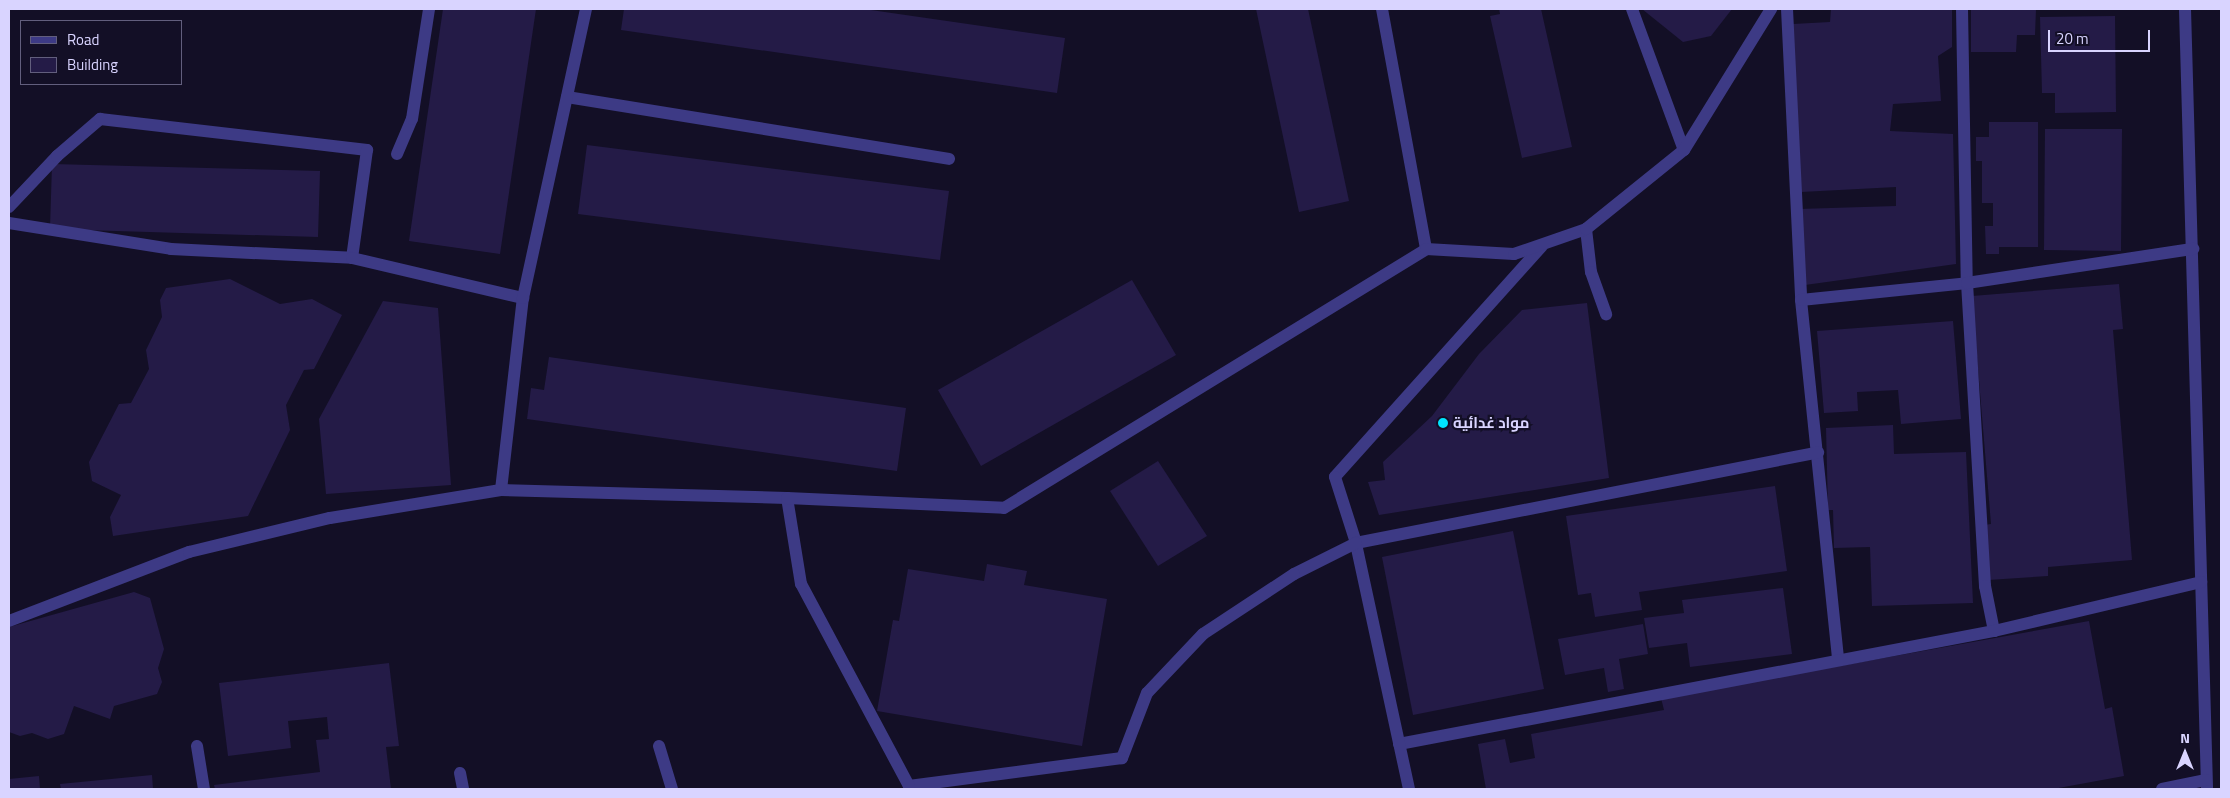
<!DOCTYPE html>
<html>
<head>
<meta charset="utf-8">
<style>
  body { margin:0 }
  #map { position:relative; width:2230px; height:798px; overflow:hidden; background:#130f26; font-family:"Titillium Web",Cairo,sans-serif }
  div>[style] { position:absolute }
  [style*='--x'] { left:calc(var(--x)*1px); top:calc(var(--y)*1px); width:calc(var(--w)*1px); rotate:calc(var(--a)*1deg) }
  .building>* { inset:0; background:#241b47 }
  .minor>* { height:12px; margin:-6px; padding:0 6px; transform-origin:6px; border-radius:6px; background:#3d3a85 }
  .dots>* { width:14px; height:14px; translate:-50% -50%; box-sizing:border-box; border:2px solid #130f26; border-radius:50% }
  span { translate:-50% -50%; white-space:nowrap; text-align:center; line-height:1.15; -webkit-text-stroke:4.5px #130f26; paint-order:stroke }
  .poi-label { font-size:15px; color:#d9d4ff; font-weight:700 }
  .left { translate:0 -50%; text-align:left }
  .frame { position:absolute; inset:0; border:10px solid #d9d4ff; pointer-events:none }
  .legend { position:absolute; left:20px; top:20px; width:162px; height:65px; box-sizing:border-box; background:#130f26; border:1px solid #625e7d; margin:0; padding:6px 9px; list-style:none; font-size:15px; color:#d9d4ff }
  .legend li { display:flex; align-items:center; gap:10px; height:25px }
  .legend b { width:25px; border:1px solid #625e7d }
  .north { position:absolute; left:2160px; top:728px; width:50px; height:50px; -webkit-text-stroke:4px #130f26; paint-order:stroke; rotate:0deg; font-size:14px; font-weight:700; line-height:20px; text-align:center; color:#d9d4ff }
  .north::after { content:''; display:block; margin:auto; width:18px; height:22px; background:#d9d4ff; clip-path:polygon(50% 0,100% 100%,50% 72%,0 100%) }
  .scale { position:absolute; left:2048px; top:30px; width:102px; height:22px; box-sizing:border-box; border:2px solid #d9d4ff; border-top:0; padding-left:6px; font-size:15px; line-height:18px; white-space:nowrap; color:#d9d4ff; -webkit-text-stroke:4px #130f26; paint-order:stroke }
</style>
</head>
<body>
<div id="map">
  <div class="building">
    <i style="clip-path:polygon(443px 9px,536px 9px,500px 254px,409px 241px)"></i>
    <i style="clip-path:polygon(624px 9px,864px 9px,1065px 38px,1057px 93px,621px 30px)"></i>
    <i style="clip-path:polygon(1256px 9px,1308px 9px,1349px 201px,1299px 212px)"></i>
    <i style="clip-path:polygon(1499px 9px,1541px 9px,1572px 147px,1522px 158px,1490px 16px,1500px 14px)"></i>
    <i style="clip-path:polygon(1642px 9px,1732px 9px,1711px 36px,1683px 42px)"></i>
    <i style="clip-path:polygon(1831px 9px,1952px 9px,1952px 47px,1938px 56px,1941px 101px,1893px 104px,1890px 131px,1953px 134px,1956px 264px,1805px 285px,1799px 209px,1896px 206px,1896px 187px,1801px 192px,1793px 24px,1830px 22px)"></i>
    <i style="clip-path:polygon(1971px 9px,2036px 9px,2035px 35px,2017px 35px,2016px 52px,1971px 52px)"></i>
    <i style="clip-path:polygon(2115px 16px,2116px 112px,2055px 113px,2055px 93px,2042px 93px,2040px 17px)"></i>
    <i style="clip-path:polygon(1989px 122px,2038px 122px,2038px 247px,1999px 247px,1999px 254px,1986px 254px,1985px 226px,1993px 226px,1993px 203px,1982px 203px,1982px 161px,1976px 161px,1976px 137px,1989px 137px)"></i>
    <i style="clip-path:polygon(2045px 129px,2122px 129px,2121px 251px,2044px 250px)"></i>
    <i style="clip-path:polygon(587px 145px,949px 191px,940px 260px,578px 214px)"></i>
    <i style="clip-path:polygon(52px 164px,320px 171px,318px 237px,50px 229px)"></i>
    <i style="clip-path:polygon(230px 279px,280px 304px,312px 299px,342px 315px,314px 369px,304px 370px,286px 405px,290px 430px,248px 516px,113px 536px,110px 517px,121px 495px,92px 481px,89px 462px,119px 404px,131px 403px,149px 369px,146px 350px,162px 317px,160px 300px,166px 288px)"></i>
    <i style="clip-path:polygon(1132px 280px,1176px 355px,981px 466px,938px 390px)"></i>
    <i style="clip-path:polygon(2119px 284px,2123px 329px,2113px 330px,2132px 560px,2048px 567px,2048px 576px,1988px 580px,1984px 525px,1991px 524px,1972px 296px)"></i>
    <i style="clip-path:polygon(383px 301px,438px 308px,451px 485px,326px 494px,319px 419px)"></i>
    <i style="clip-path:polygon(1587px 303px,1609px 478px,1379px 515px,1368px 482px,1385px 480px,1383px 462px,1432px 416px,1479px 354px,1522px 310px)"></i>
    <i style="clip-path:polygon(1953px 321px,1961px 419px,1901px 424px,1898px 390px,1857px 392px,1858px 411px,1824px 413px,1817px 331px)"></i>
    <i style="clip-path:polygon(549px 357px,906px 408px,897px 471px,527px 419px,531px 388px,544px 390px)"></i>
    <i style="clip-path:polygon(1893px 425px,1894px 454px,1966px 452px,1973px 603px,1872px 606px,1870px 547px,1834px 548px,1833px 510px,1828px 510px,1826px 428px)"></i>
    <i style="clip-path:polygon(1158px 461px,1207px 536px,1158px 566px,1110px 491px)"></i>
    <i style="clip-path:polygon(1775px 486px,1787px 571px,1639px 592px,1642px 610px,1595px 617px,1591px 593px,1578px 595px,1566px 516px)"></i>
    <i style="clip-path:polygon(1513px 531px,1544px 689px,1413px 715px,1382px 557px)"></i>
    <i style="clip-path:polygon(987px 564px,1027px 571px,1024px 585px,1107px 599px,1082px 746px,877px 711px,893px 620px,899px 621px,908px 569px,984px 581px)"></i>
    <i style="clip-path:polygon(1783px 588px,1792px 654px,1690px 667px,1687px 643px,1649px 648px,1644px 618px,1684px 613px,1682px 600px)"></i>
    <i style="clip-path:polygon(134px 592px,150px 598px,164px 649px,158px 668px,162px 682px,157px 694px,114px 706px,110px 719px,74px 706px,64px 734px,48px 739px,32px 733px,20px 736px,9px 732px,9px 627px)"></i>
    <i style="clip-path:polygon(2089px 621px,2105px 709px,2112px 707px,2124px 776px,2053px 789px,1486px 789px,1478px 744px,1505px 739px,1510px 763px,1535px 758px,1531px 734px,1664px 710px,1661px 698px)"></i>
    <i style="clip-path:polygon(1643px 624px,1648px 654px,1619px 659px,1624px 689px,1608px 692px,1604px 668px,1565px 675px,1558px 639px)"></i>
    <i style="clip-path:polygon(389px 663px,399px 746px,386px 747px,391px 789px,215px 789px,214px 785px,320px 772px,316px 740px,329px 739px,327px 717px,288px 721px,291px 748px,228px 756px,219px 683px)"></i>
    <i style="clip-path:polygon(152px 775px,153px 789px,61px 789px,60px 784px)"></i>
    <i style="clip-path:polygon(39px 776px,40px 789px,9px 789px,9px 779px)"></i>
  </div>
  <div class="minor">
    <i style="--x:1382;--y:9;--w:244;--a:79.6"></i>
    <i style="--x:1632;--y:9;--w:150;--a:69.8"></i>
    <i style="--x:1787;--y:9;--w:291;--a:87.2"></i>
    <i style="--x:1801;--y:300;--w:361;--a:84.1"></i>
    <i style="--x:1962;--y:9;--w:274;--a:89"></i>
    <i style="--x:1967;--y:283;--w:304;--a:86.6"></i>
    <i style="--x:1985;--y:586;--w:46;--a:78.7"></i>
    <i style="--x:2185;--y:9;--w:780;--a:88.38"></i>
    <i style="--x:567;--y:97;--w:387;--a:9.2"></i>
    <i style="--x:397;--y:154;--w:38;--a:-67"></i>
    <i style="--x:412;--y:119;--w:111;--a:-81.2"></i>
    <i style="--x:9;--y:207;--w:70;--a:-46.7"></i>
    <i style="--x:57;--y:156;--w:57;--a:-40.7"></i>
    <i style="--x:100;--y:119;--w:269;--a:6.6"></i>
    <i style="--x:367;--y:150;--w:109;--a:97.9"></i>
    <i style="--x:9;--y:223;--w:164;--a:9.1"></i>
    <i style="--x:171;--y:249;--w:181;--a:2.8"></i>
    <i style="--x:352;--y:258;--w:176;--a:13.2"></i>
    <i style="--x:1586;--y:229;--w:43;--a:83.4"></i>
    <i style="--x:1591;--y:272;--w:45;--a:70.3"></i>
    <i style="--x:1542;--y:246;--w:310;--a:131.9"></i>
    <i style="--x:1335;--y:477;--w:69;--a:72.3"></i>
    <i style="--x:1356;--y:543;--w:471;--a:-11.1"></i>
    <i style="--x:1801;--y:300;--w:167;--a:-5.8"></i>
    <i style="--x:1967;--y:283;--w:229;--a:-8.6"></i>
    <i style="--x:501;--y:490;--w:286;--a:1.6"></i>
    <i style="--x:9;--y:621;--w:193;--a:-21"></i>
    <i style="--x:189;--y:552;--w:145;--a:-13.6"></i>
    <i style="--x:330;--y:518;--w:173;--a:-9.3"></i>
    <i style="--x:501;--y:490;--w:193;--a:-83.5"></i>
    <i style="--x:523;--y:298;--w:296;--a:-77.7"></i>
    <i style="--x:1399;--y:744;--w:606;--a:-10.75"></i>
    <i style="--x:1994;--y:631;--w:213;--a:-13.3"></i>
    <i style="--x:197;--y:746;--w:44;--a:80.8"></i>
    <i style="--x:659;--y:746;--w:45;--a:73.2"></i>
    <i style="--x:460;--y:773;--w:16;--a:79"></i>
    <i style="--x:1409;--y:789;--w:252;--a:-102.2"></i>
    <i style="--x:1356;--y:543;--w:69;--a:153.4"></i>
    <i style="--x:1294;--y:574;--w:109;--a:146.6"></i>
    <i style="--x:1203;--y:634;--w:81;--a:133.5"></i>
    <i style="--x:1147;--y:693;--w:70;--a:111"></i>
    <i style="--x:1122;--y:758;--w:215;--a:172.5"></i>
    <i style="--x:909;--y:786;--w:229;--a:-118.1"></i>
    <i style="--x:801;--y:584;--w:87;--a:-99.2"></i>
    <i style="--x:787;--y:498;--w:217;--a:2.6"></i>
    <i style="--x:1004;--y:508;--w:495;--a:-31.5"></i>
    <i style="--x:1426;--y:249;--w:88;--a:3.3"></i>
    <i style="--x:1514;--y:254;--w:76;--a:-19.1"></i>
    <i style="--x:1586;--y:229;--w:126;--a:-38.9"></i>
    <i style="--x:1684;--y:150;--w:166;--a:-58.3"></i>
    <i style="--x:2162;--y:789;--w:45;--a:-11.6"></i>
  </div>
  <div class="dots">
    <i style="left:1443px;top:423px;background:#00e5ff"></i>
  </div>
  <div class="poi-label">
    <span class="left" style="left:1453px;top:423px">مواد غدائية</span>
  </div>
  <div class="frame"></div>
  <ul class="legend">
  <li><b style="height:6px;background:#3d3a85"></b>Road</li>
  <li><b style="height:14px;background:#241b47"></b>Building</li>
  </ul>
  <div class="north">N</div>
  <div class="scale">20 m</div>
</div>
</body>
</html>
